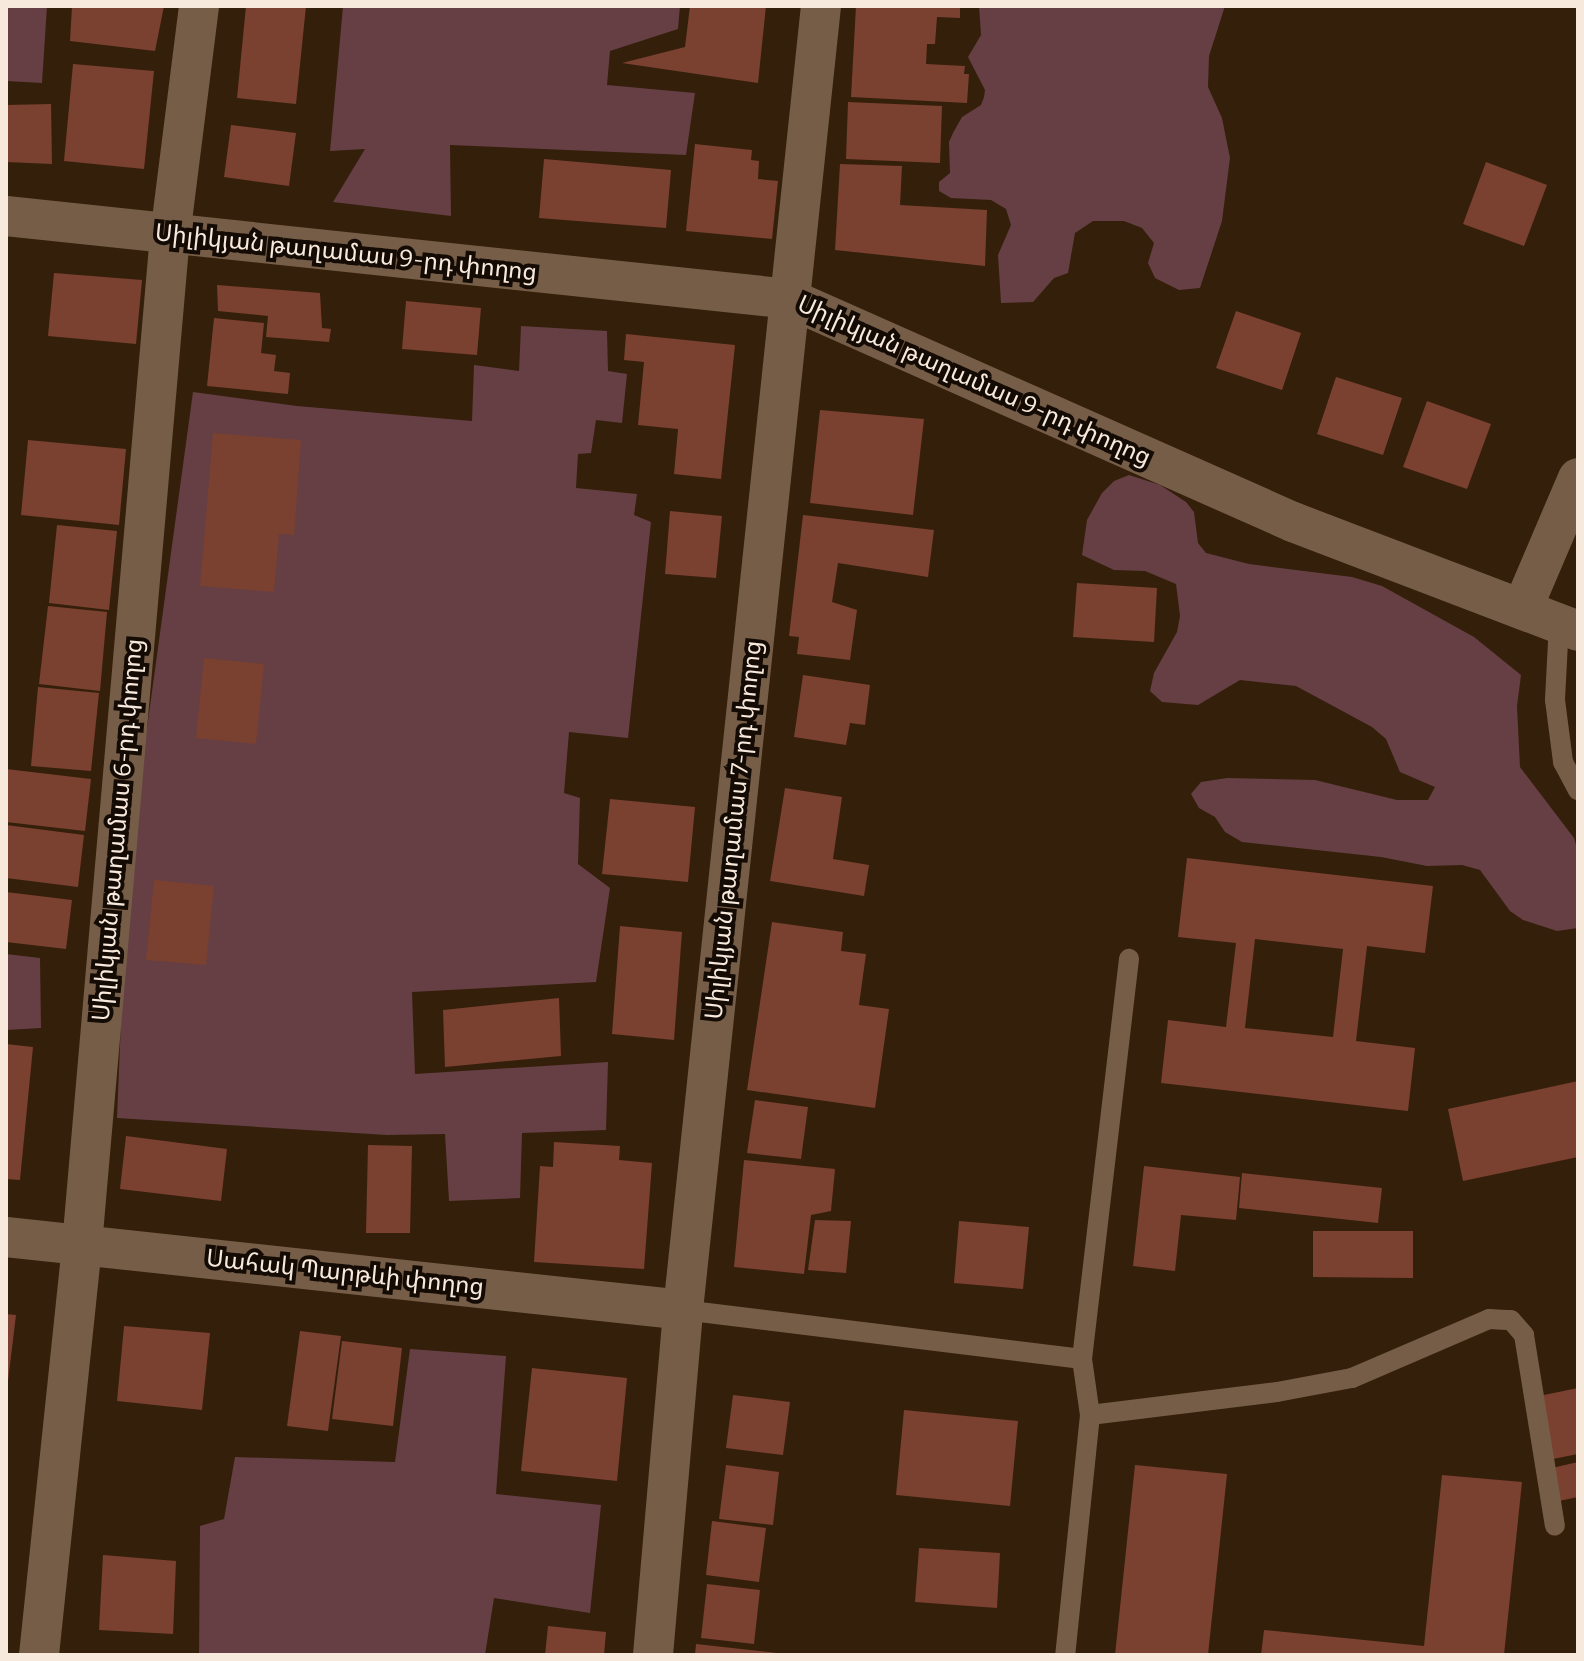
<!DOCTYPE html>
<html>
<head>
<meta charset="utf-8">
<style>
  body { margin:0 }
  #map { position:relative; width:1584px; height:1661px; overflow:hidden; background:#341f0a; font-family:Bitter,"Noto Sans Armenian",serif }
  div>[style] { position:absolute }
  [style*='--x'] { left:calc(var(--x)*1px); top:calc(var(--y)*1px); width:calc(var(--w)*1px); rotate:calc(var(--a)*1deg) }
  .green>* { inset:0; background:#653f44 }
  .building>* { inset:0; background:#7a4030 }
  .lane>* { height:20px; margin:-10px; padding:0 10px; transform-origin:10px; border-radius:10px; background:#765d48 }
  .street>* { height:40px; margin:-20px; padding:0 20px; transform-origin:20px; border-radius:20px; background:#765d48 }
  span { translate:-50% -50%; white-space:nowrap; text-align:center; line-height:1.15; -webkit-text-stroke:8px #140b04; paint-order:stroke }
  .street-label { font-size:24px; color:#f8e9dd }
  .frame { position:absolute; inset:0; border:8px solid #f8e9dd; pointer-events:none }
</style>
</head>
<body>
<div id="map">
  <div class="green">
    <i style="clip-path:polygon(6px 6px,47px 6px,42px 83px,6px 81px)"></i>
    <i style="clip-path:polygon(343px 6px,680px 6px,678px 29px,610px 51px,607px 85px,695px 93px,686px 155px,450px 145px,451px 216px,333px 202px,365px 149px,330px 151px)"></i>
    <i style="clip-path:polygon(979px 6px,1225px 6px,1209px 56px,1208px 87px,1222px 118px,1230px 158px,1222px 221px,1200px 288px,1179px 290px,1155px 278px,1148px 263px,1154px 243px,1142px 228px,1124px 221px,1093px 221px,1075px 233px,1068px 273px,1054px 278px,1033px 302px,1001px 303px,998px 255px,1011px 225px,1006px 209px,991px 200px,951px 198px,939px 191px,939px 182px,950px 173px,949px 142px,953px 133px,962px 117px,981px 105px,984px 97px,985px 90px,968px 57px,981px 35px)"></i>
    <i style="clip-path:polygon(521px 326px,607px 331px,608px 371px,627px 374px,622px 423px,596px 420px,591px 453px,578px 454px,576px 488px,637px 494px,634px 515px,651px 522px,628px 738px,569px 732px,564px 793px,580px 798px,578px 864px,610px 888px,596px 982px,412px 992px,415px 1074px,608px 1062px,606px 1130px,522px 1133px,520px 1198px,449px 1201px,445px 1134px,387px 1135px,117px 1118px,124px 949px,141px 772px,193px 392px,297px 406px,472px 421px,474px 365px,519px 371px)"></i>
    <i style="clip-path:polygon(1129px 475px,1160px 485px,1186px 502px,1194px 512px,1198px 543px,1206px 553px,1249px 564px,1352px 577px,1382px 586px,1474px 637px,1521px 675px,1517px 706px,1520px 767px,1574px 838px,1578px 852px,1578px 928px,1557px 931px,1523px 920px,1510px 911px,1480px 870px,1462px 865px,1427px 866px,1381px 857px,1242px 842px,1225px 832px,1215px 817px,1199px 808px,1191px 794px,1201px 782px,1227px 778px,1315px 780px,1397px 800px,1428px 800px,1435px 787px,1400px 772px,1386px 739px,1372px 727px,1296px 686px,1240px 680px,1198px 705px,1162px 702px,1150px 691px,1154px 673px,1177px 632px,1180px 616px,1176px 584px,1145px 571px,1114px 570px,1082px 555px,1087px 520px,1102px 493px,1114px 481px)"></i>
    <i style="clip-path:polygon(6px 954px,40px 958px,41px 1028px,6px 1030px)"></i>
    <i style="clip-path:polygon(410px 1349px,506px 1356px,496px 1494px,601px 1505px,590px 1613px,494px 1598px,485px 1655px,199px 1655px,200px 1526px,224px 1519px,235px 1457px,395px 1462px)"></i>
  </div>
  <div class="building">
    <i style="clip-path:polygon(72px 6px,164px 6px,155px 51px,70px 41px)"></i>
    <i style="clip-path:polygon(246px 6px,306px 6px,296px 104px,237px 98px)"></i>
    <i style="clip-path:polygon(690px 6px,766px 6px,758px 83px,622px 63px,685px 47px)"></i>
    <i style="clip-path:polygon(856px 6px,960px 6px,960px 18px,937px 17px,935px 44px,927px 44px,926px 64px,965px 66px,964px 74px,969px 74px,967px 103px,851px 97px)"></i>
    <i style="clip-path:polygon(73px 64px,154px 71px,144px 169px,64px 161px)"></i>
    <i style="clip-path:polygon(848px 102px,942px 106px,940px 163px,846px 159px)"></i>
    <i style="clip-path:polygon(51px 104px,52px 164px,6px 162px,6px 105px)"></i>
    <i style="clip-path:polygon(231px 125px,296px 133px,289px 186px,224px 177px)"></i>
    <i style="clip-path:polygon(695px 144px,752px 150px,751px 160px,759px 161px,758px 179px,778px 181px,772px 239px,686px 231px)"></i>
    <i style="clip-path:polygon(544px 159px,671px 170px,666px 228px,539px 218px)"></i>
    <i style="clip-path:polygon(1486px 162px,1547px 185px,1524px 246px,1463px 224px)"></i>
    <i style="clip-path:polygon(840px 164px,902px 166px,900px 205px,987px 210px,985px 266px,835px 250px)"></i>
    <i style="clip-path:polygon(54px 273px,142px 280px,136px 344px,48px 336px)"></i>
    <i style="clip-path:polygon(217px 285px,320px 293px,322px 328px,331px 329px,329px 342px,266px 337px,268px 316px,218px 311px)"></i>
    <i style="clip-path:polygon(406px 301px,481px 308px,477px 355px,402px 349px)"></i>
    <i style="clip-path:polygon(1236px 311px,1301px 333px,1282px 390px,1216px 368px)"></i>
    <i style="clip-path:polygon(214px 318px,264px 323px,261px 353px,276px 355px,274px 371px,290px 373px,288px 394px,207px 386px)"></i>
    <i style="clip-path:polygon(626px 334px,735px 345px,721px 479px,674px 474px,678px 429px,638px 425px,644px 362px,624px 360px)"></i>
    <i style="clip-path:polygon(1336px 377px,1402px 398px,1383px 455px,1317px 434px)"></i>
    <i style="clip-path:polygon(1427px 401px,1491px 424px,1467px 489px,1403px 467px)"></i>
    <i style="clip-path:polygon(820px 410px,924px 419px,913px 515px,810px 503px)"></i>
    <i style="clip-path:polygon(213px 433px,301px 440px,294px 535px,279px 534px,274px 592px,200px 586px)"></i>
    <i style="clip-path:polygon(28px 440px,126px 449px,119px 525px,21px 515px)"></i>
    <i style="clip-path:polygon(670px 511px,722px 516px,716px 578px,665px 574px)"></i>
    <i style="clip-path:polygon(803px 515px,934px 530px,928px 577px,838px 563px,832px 602px,857px 610px,850px 660px,797px 654px,799px 637px,789px 636px)"></i>
    <i style="clip-path:polygon(57px 525px,117px 531px,109px 610px,49px 603px)"></i>
    <i style="clip-path:polygon(1077px 583px,1157px 588px,1154px 642px,1073px 637px)"></i>
    <i style="clip-path:polygon(48px 606px,107px 612px,100px 691px,39px 684px)"></i>
    <i style="clip-path:polygon(204px 658px,264px 664px,256px 744px,196px 738px)"></i>
    <i style="clip-path:polygon(803px 675px,870px 685px,865px 725px,850px 723px,846px 745px,794px 737px)"></i>
    <i style="clip-path:polygon(38px 687px,99px 693px,91px 771px,31px 766px)"></i>
    <i style="clip-path:polygon(6px 769px,91px 779px,85px 831px,6px 822px)"></i>
    <i style="clip-path:polygon(785px 788px,842px 797px,833px 859px,869px 865px,864px 896px,770px 881px)"></i>
    <i style="clip-path:polygon(610px 799px,695px 807px,688px 882px,602px 874px)"></i>
    <i style="clip-path:polygon(6px 825px,84px 835px,78px 887px,6px 878px)"></i>
    <i style="clip-path:polygon(evenodd,1187px 858px,1433px 886px,1425px 953px,1367px 946px,1356px 1041px,1415px 1048px,1408px 1111px,1161px 1083px,1168px 1020px,1226px 1027px,1236px 943px,1178px 937px,1187px 858px,1255px 939px,1343px 949px,1333px 1037px,1245px 1028px,1255px 939px)"></i>
    <i style="clip-path:polygon(154px 880px,214px 886px,206px 965px,146px 960px)"></i>
    <i style="clip-path:polygon(6px 892px,72px 900px,66px 949px,6px 942px)"></i>
    <i style="clip-path:polygon(772px 922px,843px 932px,841px 951px,866px 954px,859px 1005px,889px 1009px,875px 1108px,747px 1090px)"></i>
    <i style="clip-path:polygon(620px 926px,682px 932px,674px 1040px,612px 1034px)"></i>
    <i style="clip-path:polygon(559px 998px,561px 1056px,445px 1067px,443px 1010px)"></i>
    <i style="clip-path:polygon(6px 1044px,33px 1047px,20px 1180px,6px 1179px)"></i>
    <i style="clip-path:polygon(1578px 1081px,1578px 1157px,1463px 1181px,1448px 1109px)"></i>
    <i style="clip-path:polygon(755px 1100px,808px 1107px,801px 1159px,747px 1153px)"></i>
    <i style="clip-path:polygon(126px 1136px,227px 1149px,221px 1201px,120px 1189px)"></i>
    <i style="clip-path:polygon(554px 1142px,620px 1146px,619px 1160px,652px 1163px,644px 1269px,534px 1262px,540px 1166px,553px 1167px)"></i>
    <i style="clip-path:polygon(368px 1145px,412px 1146px,410px 1233px,366px 1233px)"></i>
    <i style="clip-path:polygon(744px 1160px,835px 1169px,831px 1211px,811px 1215px,804px 1274px,734px 1267px)"></i>
    <i style="clip-path:polygon(1144px 1166px,1240px 1177px,1236px 1220px,1181px 1215px,1175px 1271px,1133px 1266px)"></i>
    <i style="clip-path:polygon(1242px 1173px,1382px 1188px,1378px 1223px,1239px 1208px)"></i>
    <i style="clip-path:polygon(815px 1220px,851px 1221px,846px 1273px,808px 1270px)"></i>
    <i style="clip-path:polygon(959px 1221px,1029px 1227px,1023px 1289px,954px 1283px)"></i>
    <i style="clip-path:polygon(1313px 1231px,1413px 1231px,1413px 1278px,1313px 1277px)"></i>
    <i style="clip-path:polygon(6px 1314px,16px 1315px,8px 1381px,6px 1381px)"></i>
    <i style="clip-path:polygon(124px 1326px,210px 1333px,202px 1410px,117px 1401px)"></i>
    <i style="clip-path:polygon(300px 1331px,341px 1336px,328px 1431px,287px 1426px)"></i>
    <i style="clip-path:polygon(342px 1341px,402px 1348px,393px 1426px,332px 1419px)"></i>
    <i style="clip-path:polygon(532px 1368px,627px 1378px,617px 1481px,521px 1471px)"></i>
    <i style="clip-path:polygon(1578px 1388px,1578px 1454px,1553px 1459px,1539px 1396px)"></i>
    <i style="clip-path:polygon(733px 1395px,790px 1402px,783px 1455px,726px 1448px)"></i>
    <i style="clip-path:polygon(904px 1410px,1018px 1421px,1010px 1506px,896px 1495px)"></i>
    <i style="clip-path:polygon(1578px 1462px,1578px 1497px,1559px 1501px,1552px 1468px)"></i>
    <i style="clip-path:polygon(726px 1465px,779px 1472px,773px 1525px,719px 1519px)"></i>
    <i style="clip-path:polygon(1135px 1465px,1227px 1474px,1208px 1655px,1115px 1655px)"></i>
    <i style="clip-path:polygon(1442px 1475px,1522px 1482px,1504px 1655px,1261px 1655px,1264px 1630px,1424px 1646px)"></i>
    <i style="clip-path:polygon(712px 1521px,766px 1528px,759px 1582px,706px 1575px)"></i>
    <i style="clip-path:polygon(919px 1548px,1000px 1553px,997px 1608px,915px 1602px)"></i>
    <i style="clip-path:polygon(103px 1555px,176px 1561px,173px 1634px,99px 1630px)"></i>
    <i style="clip-path:polygon(707px 1584px,760px 1590px,754px 1644px,701px 1638px)"></i>
    <i style="clip-path:polygon(548px 1626px,606px 1632px,604px 1655px,545px 1655px)"></i>
    <i style="clip-path:polygon(696px 1644px,777px 1653px,776px 1655px,695px 1655px)"></i>
  </div>
  <div class="lane">
    <i style="--x:1559;--y:623;--w:77;--a:93"></i>
    <i style="--x:1555;--y:700;--w:63;--a:82.6"></i>
    <i style="--x:1563;--y:762;--w:32;--a:62"></i>
    <i style="--x:683;--y:1310;--w:402;--a:7"></i>
    <i style="--x:1082;--y:1359;--w:57;--a:81.9"></i>
    <i style="--x:1090;--y:1415;--w:241;--a:95.9"></i>
    <i style="--x:1082;--y:1359;--w:403;--a:-83.3"></i>
    <i style="--x:1090;--y:1415;--w:188;--a:-7"></i>
    <i style="--x:1277;--y:1392;--w:76;--a:-10.6"></i>
    <i style="--x:1352;--y:1378;--w:149;--a:-23.3"></i>
    <i style="--x:1489;--y:1319;--w:22;--a:3"></i>
    <i style="--x:1511;--y:1320;--w:20;--a:49"></i>
    <i style="--x:1524;--y:1335;--w:193;--a:80.8"></i>
  </div>
  <div class="street">
    <i style="--x:6;--y:216;--w:788;--a:6.04"></i>
    <i style="--x:790;--y:299;--w:550;--a:23.91"></i>
    <i style="--x:1293;--y:522;--w:305;--a:20.9"></i>
    <i style="--x:1523;--y:607;--w:140;--a:-66.9"></i>
    <i style="--x:6;--y:1237;--w:681;--a:6.15"></i>
    <i style="--x:39;--y:1655;--w:412;--a:-84"></i>
    <i style="--x:82;--y:1245;--w:1013;--a:-85.02"></i>
    <i style="--x:170;--y:236;--w:232;--a:-82.8"></i>
    <i style="--x:653;--y:1655;--w:346;--a:-85"></i>
    <i style="--x:683;--y:1310;--w:1311;--a:-83.96"></i>
  </div>
  <div class="street-label">
    <span style="left:346px;top:253px;rotate:6deg">Սիլիկյան թաղամաս 9-րդ փողոց</span>
    <span style="left:974px;top:381px;rotate:24deg">Սիլիկյան թաղամաս 9-րդ փողոց</span>
    <span style="left:118px;top:830px;rotate:-85deg">Սիլիկյան թաղամաս 6-րդ փողոց</span>
    <span style="left:734px;top:830px;rotate:-84deg">Սիլիկյան թաղամաս 7-րդ փողոց</span>
    <span style="left:345px;top:1273px;rotate:6deg">Սահակ Պարթևի փողոց</span>
  </div>
  <div class="frame"></div>
</div>
</body>
</html>
